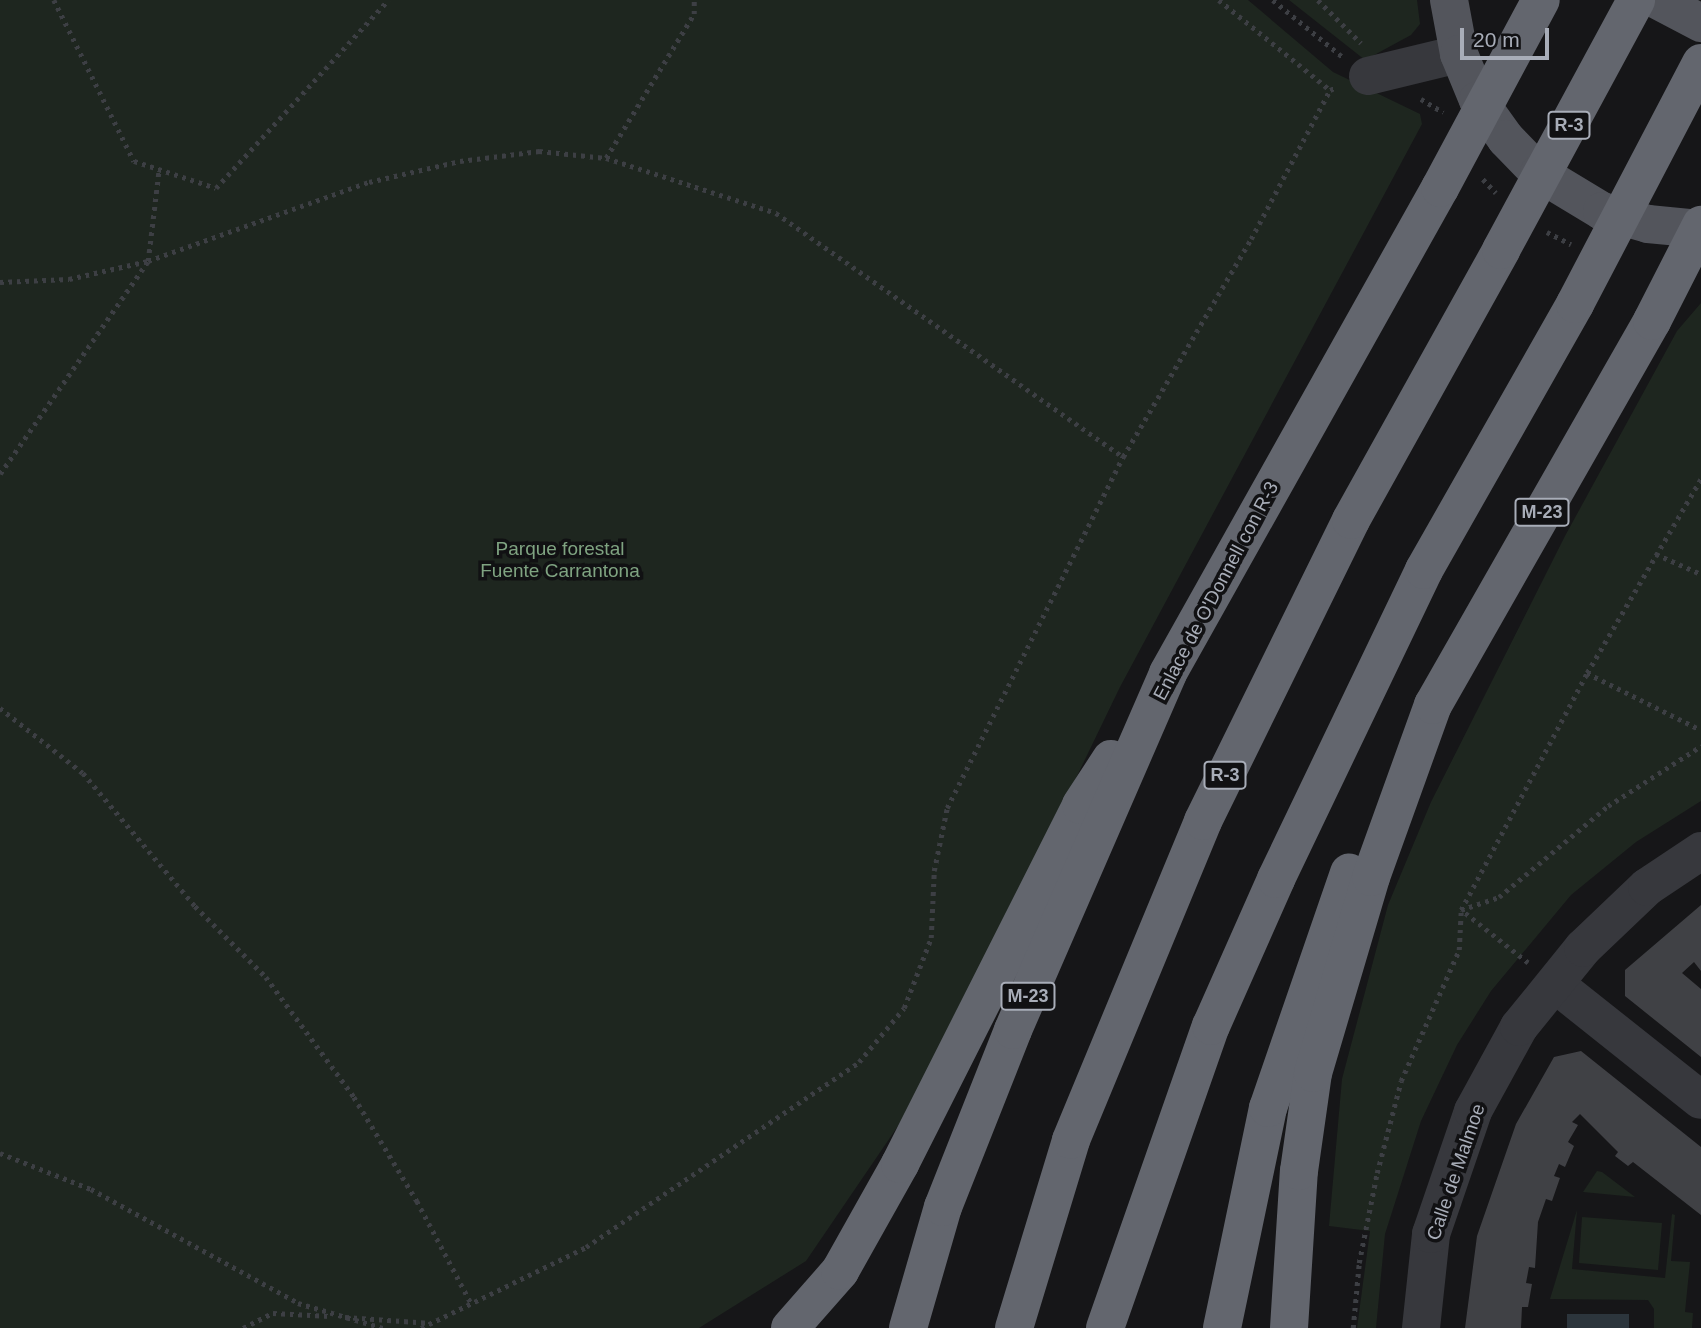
<!DOCTYPE html>
<html>
<head>
<meta charset="utf-8">
<style>
  body { margin:0 }
  #map { position:relative; width:1701px; height:1328px; overflow:hidden; background:#161618; font-family:Arial,sans-serif }
  div>[style] { position:absolute }
  [style*='--x'] { left:calc(var(--x)*1px); top:calc(var(--y)*1px); width:calc(var(--w)*1px); rotate:calc(var(--a)*1deg) }
  .green>* { inset:0; background:#1e261f }
  .water>* { inset:0; background:#2c353c }
  .building>* { inset:0; background:#404145 }
  .path>* { height:4.5px; margin-top:-2.25px; transform-origin:0; background:repeating-linear-gradient(90deg,#3d3f44 0 3.5px,transparent 0 8.5px) }
  .minor>* { height:38px; margin:-19px; padding:0 19px; transform-origin:19px; border-radius:19px; background:#37383d }
  .major>* { height:38px; margin:-19px; padding:0 19px; transform-origin:19px; border-radius:19px; background:#53555c }
  .highway>* { height:38px; margin:-19px; padding:0 19px; transform-origin:19px; border-radius:19px; background:#63666e }
  .highway-bridge>* { height:38px; margin:-19px; padding:0 19px; transform-origin:19px; border-radius:19px; background:#63666e }
  span { translate:-50% -50%; white-space:nowrap; text-align:center; line-height:1.15; -webkit-text-stroke:7px #111113; paint-order:stroke }
  .shield-label span { padding:2px 5px; background:#111113; border:2px solid; border-radius:5px; -webkit-text-stroke-width:0 }
  .shield-label { font-size:18px; color:#a8adb8; font-weight:700 }
  .park-label { font-size:19px; color:#7fa381 }
  .street-label { font-size:19px; color:#a8adb8 }
  .scale { position:absolute; left:1460px; top:28px; width:89px; height:32px; box-sizing:border-box; border:4px solid #a8adb8; border-top:0; padding-left:9px; font-size:21px; line-height:24px; white-space:nowrap; color:#a8adb8; -webkit-text-stroke:5px #111113; paint-order:stroke }
</style>
</head>
<body>
<div id="map">
  <div class="green">
    <i style="clip-path:polygon(0 0,1248px 0,1333px 72px,1420px 114px,1422px 124px,1120px 687px,932px 1076px,806px 1261px,699px 1328px,0 1328px)"></i>
    <i style="clip-path:polygon(1289px 0,1417px 0,1420px 24px,1411px 35px,1365px 60px)"></i>
    <i style="clip-path:polygon(1701px 303px,1701px 801px,1636px 842px,1571px 895px,1491px 991px,1457px 1045px,1421px 1121px,1385px 1234px,1376px 1328px,1357px 1328px,1370px 1231px,1329px 1226px,1342px 1079px,1388px 905px,1431px 802px,1565px 536px,1677px 331px)"></i>
    <i style="clip-path:polygon(1597px 1171px,1602px 1172px,1635px 1197px,1583px 1192px)"></i>
    <i style="clip-path:polygon(1577px 1210px,1572px 1269px,1665px 1278px,1672px 1214px,1675px 1215px,1671px 1261px,1690px 1262px,1685px 1312px,1693px 1313px,1692px 1328px,1654px 1328px,1654px 1309px,1648px 1300px,1550px 1299px)"></i>
    <i style="clip-path:polygon(1582px 1217px,1662px 1223px,1658px 1270px,1579px 1263px)"></i>
  </div>
  <div class="water">
    <i style="clip-path:polygon(1567px 1314px,1629px 1314px,1629px 1328px,1567px 1328px)"></i>
  </div>
  <div class="building">
    <i style="clip-path:polygon(1701px 905px,1701px 971px,1694px 962px,1682px 973px,1701px 989px,1701px 1057px,1625px 996px,1625px 970px)"></i>
    <i style="clip-path:polygon(1581px 1051px,1701px 1147px,1701px 1215px,1633px 1162px,1628px 1166px,1615px 1156px,1618px 1152px,1580px 1114px,1572px 1122px,1578px 1125px,1568px 1142px,1574px 1146px,1565px 1167px,1559px 1164px,1554px 1176px,1560px 1178px,1552px 1201px,1546px 1199px,1538px 1222px,1535px 1268px,1529px 1267px,1526px 1283px,1532px 1284px,1528px 1307px,1522px 1307px,1521px 1328px,1465px 1328px,1477px 1236px,1516px 1124px,1554px 1057px)"></i>
  </div>
  <div class="path">
    <i style="--x:54;--y:0;--w:180;--a:63.6"></i>
    <i style="--x:134;--y:161;--w:86;--a:18.2"></i>
    <i style="--x:216;--y:188;--w:255;--a:-47.5"></i>
    <i style="--x:1219;--y:0;--w:143;--a:39"></i>
    <i style="--x:1273;--y:0;--w:90;--a:39.2"></i>
    <i style="--x:1318;--y:0;--w:61;--a:45"></i>
    <i style="--x:1421;--y:99;--w:26;--a:31"></i>
    <i style="--x:606;--y:158;--w:179;--a:17.9"></i>
    <i style="--x:776;--y:213;--w:424;--a:35.1"></i>
    <i style="--x:1483;--y:179;--w:19;--a:47"></i>
    <i style="--x:1547;--y:232;--w:27;--a:27"></i>
    <i style="--x:0;--y:282;--w:69;--a:-2.5"></i>
    <i style="--x:69;--y:279;--w:81;--a:-12.8"></i>
    <i style="--x:148;--y:261;--w:235;--a:-19.7"></i>
    <i style="--x:369;--y:182;--w:93;--a:-13"></i>
    <i style="--x:460;--y:161;--w:80;--a:-7.2"></i>
    <i style="--x:539;--y:151;--w:67;--a:6"></i>
    <i style="--x:606;--y:158;--w:169;--a:-58.6"></i>
    <i style="--x:694;--y:14;--w:14;--a:-90"></i>
    <i style="--x:0;--y:474;--w:259;--a:-55.2"></i>
    <i style="--x:148;--y:261;--w:93;--a:-83.2"></i>
    <i style="--x:1656;--y:554;--w:49;--a:24"></i>
    <i style="--x:1587;--y:673;--w:127;--a:26.6"></i>
    <i style="--x:0;--y:708;--w:105;--a:38.1"></i>
    <i style="--x:83;--y:773;--w:174;--a:49.9"></i>
    <i style="--x:195;--y:906;--w:100;--a:45"></i>
    <i style="--x:266;--y:977;--w:149;--a:53.7"></i>
    <i style="--x:354;--y:1097;--w:122;--a:58.8"></i>
    <i style="--x:417;--y:1201;--w:118;--a:62.1"></i>
    <i style="--x:1528;--y:963;--w:85;--a:-141.7"></i>
    <i style="--x:1461;--y:910;--w:40;--a:-18.9"></i>
    <i style="--x:1499;--y:897;--w:142;--a:-39.9"></i>
    <i style="--x:1608;--y:806;--w:111;--a:-32.8"></i>
    <i style="--x:0;--y:1153;--w:98;--a:21.6"></i>
    <i style="--x:91;--y:1189;--w:236;--a:28.8"></i>
    <i style="--x:298;--y:1303;--w:89;--a:16.4"></i>
    <i style="--x:345;--y:1317;--w:86;--a:4"></i>
    <i style="--x:243;--y:1328;--w:34;--a:-27"></i>
    <i style="--x:273;--y:1313;--w:57;--a:3"></i>
    <i style="--x:421;--y:1328;--w:184;--a:-26.1"></i>
    <i style="--x:586;--y:1247;--w:330;--a:-34.1"></i>
    <i style="--x:859;--y:1062;--w:70;--a:-50.2"></i>
    <i style="--x:904;--y:1008;--w:75;--a:-68.9"></i>
    <i style="--x:931;--y:938;--w:67;--a:-87.4"></i>
    <i style="--x:934;--y:871;--w:64;--a:-78.3"></i>
    <i style="--x:947;--y:808;--w:393;--a:-63.4"></i>
    <i style="--x:1123;--y:457;--w:253;--a:-59.6"></i>
    <i style="--x:1251;--y:239;--w:169;--a:-62.1"></i>
    <i style="--x:1330;--y:90;--w:8;--a:-23"></i>
    <i style="--x:1353;--y:1328;--w:65;--a:-84.7"></i>
    <i style="--x:1359;--y:1263;--w:92;--a:-78.7"></i>
    <i style="--x:1377;--y:1173;--w:95;--a:-75.4"></i>
    <i style="--x:1401;--y:1081;--w:143;--a:-66.1"></i>
    <i style="--x:1459;--y:950;--w:40;--a:-87.1"></i>
    <i style="--x:1461;--y:910;--w:268;--a:-62"></i>
    <i style="--x:1587;--y:673;--w:225;--a:-59.6"></i>
  </div>
  <div class="minor">
    <i style="--x:1368;--y:76;--w:94;--a:-13.6"></i>
    <i style="--x:1555;--y:984;--w:186;--a:38.5"></i>
    <i style="--x:1421;--y:1328;--w:95;--a:-83.9"></i>
    <i style="--x:1431;--y:1234;--w:130;--a:-71.1"></i>
    <i style="--x:1473;--y:1111;--w:96;--a:-61.3"></i>
    <i style="--x:1519;--y:1027;--w:102;--a:-51"></i>
    <i style="--x:1583;--y:948;--w:88;--a:-43.6"></i>
    <i style="--x:1647;--y:887;--w:65;--a:-33.7"></i>
  </div>
  <div class="major">
    <i style="--x:1449;--y:0;--w:55;--a:79.5"></i>
    <i style="--x:1459;--y:54;--w:50;--a:67.6"></i>
    <i style="--x:1478;--y:100;--w:48;--a:54.3"></i>
    <i style="--x:1506;--y:139;--w:47;--a:45.9"></i>
    <i style="--x:1539;--y:173;--w:74;--a:31.1"></i>
    <i style="--x:1602;--y:211;--w:48;--a:15.8"></i>
    <i style="--x:1648;--y:224;--w:53;--a:5.4"></i>
    <i style="--x:1657;--y:0;--w:50;--a:27.6"></i>
  </div>
  <div class="highway">
    <i style="--x:790;--y:1328;--w:76;--a:-48.7"></i>
    <i style="--x:840;--y:1271;--w:123;--a:-60.7"></i>
    <i style="--x:900;--y:1164;--w:402;--a:-63.2"></i>
    <i style="--x:1081;--y:805;--w:55;--a:-56.9"></i>
    <i style="--x:908;--y:1328;--w:126;--a:-73.9"></i>
    <i style="--x:943;--y:1207;--w:190;--a:-68.4"></i>
    <i style="--x:1013;--y:1030;--w:389;--a:-66.5"></i>
    <i style="--x:1168;--y:673;--w:556;--a:-60.72"></i>
    <i style="--x:1014;--y:1328;--w:196;--a:-73.1"></i>
    <i style="--x:1071;--y:1140;--w:345;--a:-67.5"></i>
    <i style="--x:1203;--y:821;--w:335;--a:-63.8"></i>
    <i style="--x:1351;--y:520;--w:309;--a:-60.9"></i>
    <i style="--x:1105;--y:1328;--w:320;--a:-70.7"></i>
    <i style="--x:1211;--y:1026;--w:161;--a:-66.1"></i>
    <i style="--x:1276;--y:879;--w:343;--a:-64.4"></i>
    <i style="--x:1424;--y:570;--w:306;--a:-60.4"></i>
    <i style="--x:1222;--y:1328;--w:225;--a:-78.2"></i>
    <i style="--x:1268;--y:1108;--w:249;--a:-71"></i>
    <i style="--x:1289;--y:1328;--w:157;--a:-86.4"></i>
    <i style="--x:1299;--y:1171;--w:99;--a:-81.9"></i>
    <i style="--x:1313;--y:1073;--w:204;--a:-73.5"></i>
    <i style="--x:1371;--y:877;--w:183;--a:-70.2"></i>
    <i style="--x:1433;--y:705;--w:442;--a:-60.3"></i>
  </div>
  <div class="highway-bridge">
    <i style="--x:1440;--y:188;--w:213;--a:-61.8"></i>
    <i style="--x:1501;--y:250;--w:284;--a:-61.6"></i>
    <i style="--x:1575;--y:304;--w:272;--a:-62.4"></i>
    <i style="--x:1652;--y:321;--w:108;--a:-63"></i>
  </div>
  <div class="shield-label">
    <span style="left:1569px;top:125px">R-3</span>
    <span style="left:1542px;top:512px">M-23</span>
    <span style="left:1225px;top:775px">R-3</span>
    <span style="left:1028px;top:996px">M-23</span>
  </div>
  <div class="park-label">
    <span style="left:560px;top:560px">Parque forestal<br>Fuente Carrantona</span>
  </div>
  <div class="street-label">
    <span style="left:1216px;top:591px;rotate:-62deg">Enlace de O'Donnell con R-3</span>
    <span style="left:1456px;top:1172px;rotate:-71deg">Calle de Malmoe</span>
  </div>
  <div class="scale">20 m</div>
</div>
</body>
</html>
